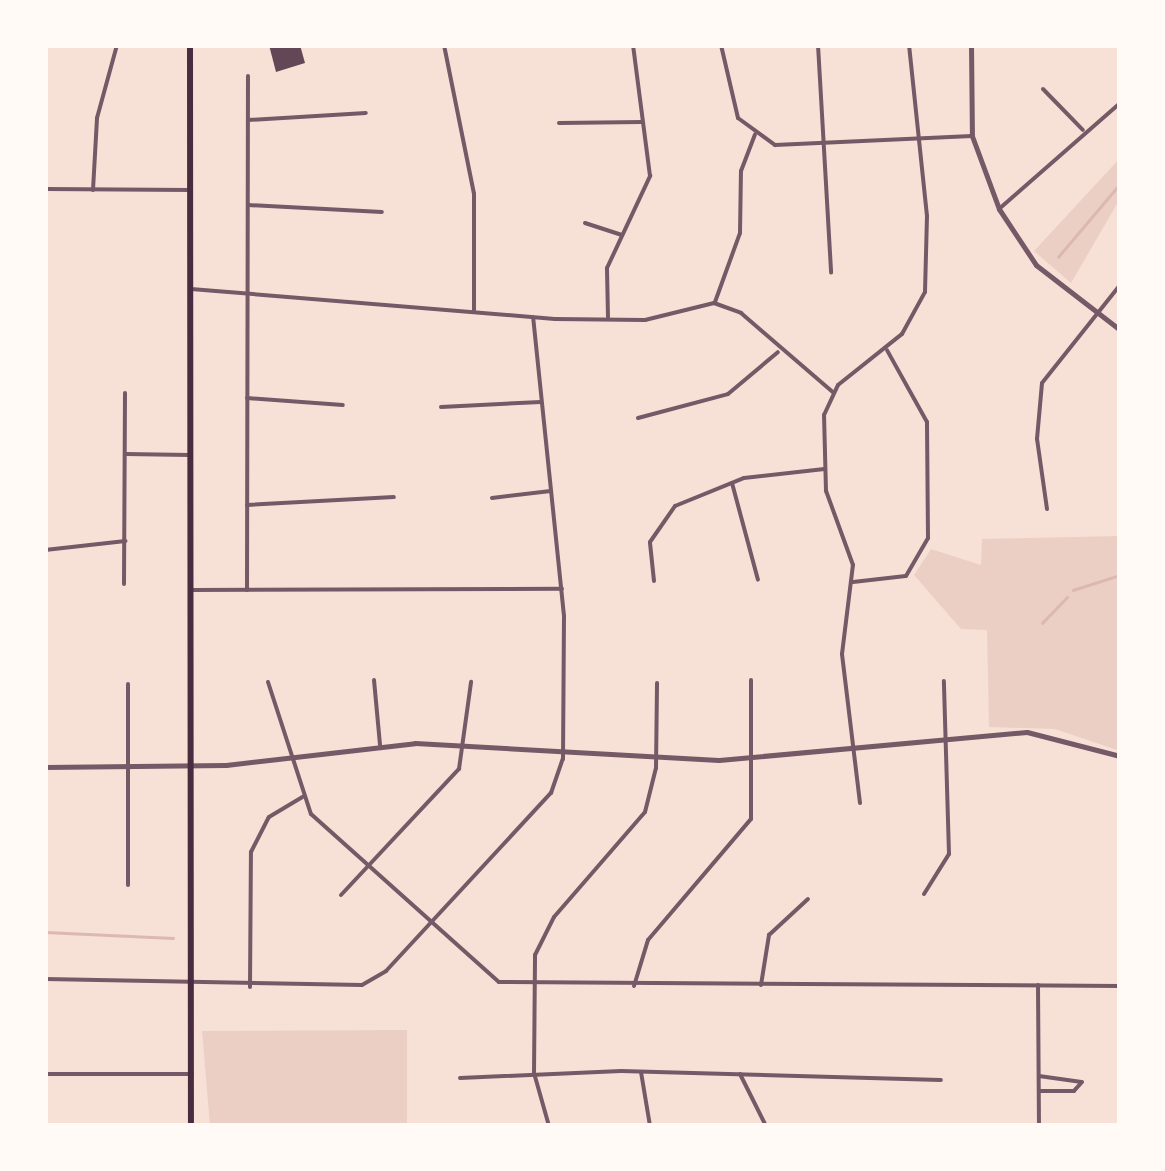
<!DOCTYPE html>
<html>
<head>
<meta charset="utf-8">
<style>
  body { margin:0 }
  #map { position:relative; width:1165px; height:1171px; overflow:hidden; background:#f7e1d7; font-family:Figtree,sans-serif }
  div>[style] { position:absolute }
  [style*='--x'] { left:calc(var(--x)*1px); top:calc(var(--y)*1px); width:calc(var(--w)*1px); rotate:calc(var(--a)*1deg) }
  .green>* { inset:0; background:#ebcfc5 }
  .stream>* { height:2.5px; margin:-1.25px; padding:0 1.25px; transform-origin:1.25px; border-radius:1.25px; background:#dcb8b0 }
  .building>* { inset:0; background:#644757 }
  .minor>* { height:4px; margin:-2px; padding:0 2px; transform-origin:2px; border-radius:2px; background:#755966 }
  .tertiary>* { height:5px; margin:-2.5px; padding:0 2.5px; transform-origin:2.5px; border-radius:2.5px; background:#755966 }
  .primary>* { height:6px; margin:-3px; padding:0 3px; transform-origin:3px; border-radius:3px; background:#4a2c40 }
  span { translate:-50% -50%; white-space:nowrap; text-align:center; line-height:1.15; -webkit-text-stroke:9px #fffaf5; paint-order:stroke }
  .frame { position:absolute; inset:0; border:48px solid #fffaf5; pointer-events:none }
</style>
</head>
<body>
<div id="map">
  <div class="green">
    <i style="clip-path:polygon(1120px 158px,1120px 199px,1071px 283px,1034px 251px)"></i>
    <i style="clip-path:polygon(1120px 536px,1120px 751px,1055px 729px,989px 727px,987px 630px,961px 629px,914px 575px,931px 549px,981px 565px,982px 539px)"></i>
    <i style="clip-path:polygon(407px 1030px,407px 1126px,210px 1126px,202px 1031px)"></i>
  </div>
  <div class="stream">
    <i style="--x:1058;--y:257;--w:96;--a:-49.7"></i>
    <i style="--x:1073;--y:590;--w:49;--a:-17.7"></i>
    <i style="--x:1042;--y:623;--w:36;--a:-46"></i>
    <i style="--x:45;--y:932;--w:128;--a:2.7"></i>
  </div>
  <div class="building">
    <i style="clip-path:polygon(269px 45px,300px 45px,305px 63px,276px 72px)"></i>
  </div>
  <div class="minor">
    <i style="--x:444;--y:45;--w:152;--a:78.6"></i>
    <i style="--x:474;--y:194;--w:116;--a:90"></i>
    <i style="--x:721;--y:45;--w:75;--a:76.9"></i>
    <i style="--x:738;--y:118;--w:46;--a:36.1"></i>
    <i style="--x:775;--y:145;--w:197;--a:-2.6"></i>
    <i style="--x:818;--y:45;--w:228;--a:86.7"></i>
    <i style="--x:1043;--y:89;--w:57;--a:45.7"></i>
    <i style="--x:248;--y:120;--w:118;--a:-3.4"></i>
    <i style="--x:559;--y:123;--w:83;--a:-0.7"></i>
    <i style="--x:45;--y:189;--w:145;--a:0.4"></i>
    <i style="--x:93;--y:190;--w:72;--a:-86.8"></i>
    <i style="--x:97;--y:118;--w:76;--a:-74.7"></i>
    <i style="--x:248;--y:205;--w:134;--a:3"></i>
    <i style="--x:999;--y:209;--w:161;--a:-41.2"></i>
    <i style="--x:585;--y:223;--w:38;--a:18"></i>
    <i style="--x:191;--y:289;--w:365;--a:4.7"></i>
    <i style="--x:555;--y:319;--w:90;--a:0.6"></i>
    <i style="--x:645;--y:320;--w:71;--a:-13.8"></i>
    <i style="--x:714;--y:303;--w:29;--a:20"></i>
    <i style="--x:741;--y:313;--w:121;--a:40.7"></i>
    <i style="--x:715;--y:302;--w:73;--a:-70.1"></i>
    <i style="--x:740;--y:233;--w:62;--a:-89.1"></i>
    <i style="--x:741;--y:171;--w:39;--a:-69"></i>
    <i style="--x:608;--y:317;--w:49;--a:-91.2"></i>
    <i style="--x:607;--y:268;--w:102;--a:-64.9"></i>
    <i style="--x:650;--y:176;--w:132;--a:-97.4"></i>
    <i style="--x:247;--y:398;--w:96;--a:4.2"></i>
    <i style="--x:441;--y:407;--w:100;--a:-2.9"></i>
    <i style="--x:638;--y:418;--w:93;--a:-14.9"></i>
    <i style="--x:728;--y:394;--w:65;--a:-40"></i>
    <i style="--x:125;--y:454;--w:65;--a:0.9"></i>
    <i style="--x:732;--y:483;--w:100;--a:75"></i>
    <i style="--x:492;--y:498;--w:59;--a:-6.8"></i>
    <i style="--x:247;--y:505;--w:147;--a:-3.1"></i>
    <i style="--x:1047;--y:509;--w:71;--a:-98.1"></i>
    <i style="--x:1037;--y:439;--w:56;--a:-84.9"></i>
    <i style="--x:1042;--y:383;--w:125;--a:-51.5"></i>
    <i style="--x:45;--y:550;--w:81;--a:-6.4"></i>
    <i style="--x:654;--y:581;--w:39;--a:-96"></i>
    <i style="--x:650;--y:542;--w:44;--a:-55.2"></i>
    <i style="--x:675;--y:506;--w:74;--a:-22.1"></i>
    <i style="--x:744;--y:478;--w:81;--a:-6.4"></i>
    <i style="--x:853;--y:582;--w:53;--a:-6.5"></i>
    <i style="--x:906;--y:576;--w:44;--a:-59.9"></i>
    <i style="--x:928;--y:538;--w:116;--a:-90.5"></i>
    <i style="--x:927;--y:422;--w:82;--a:-119.1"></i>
    <i style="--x:124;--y:584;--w:191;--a:-89.7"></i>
    <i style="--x:191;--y:590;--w:371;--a:-0.2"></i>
    <i style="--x:247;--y:590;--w:514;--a:-89.89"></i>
    <i style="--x:374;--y:680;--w:65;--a:84.7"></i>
    <i style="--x:268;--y:682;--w:139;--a:72"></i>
    <i style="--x:311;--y:814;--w:252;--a:41.8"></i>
    <i style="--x:499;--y:982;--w:621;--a:0.37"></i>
    <i style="--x:128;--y:684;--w:201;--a:90"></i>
    <i style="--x:860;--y:803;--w:150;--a:-96.9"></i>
    <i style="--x:842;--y:654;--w:90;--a:-83"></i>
    <i style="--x:853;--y:565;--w:79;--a:-110"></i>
    <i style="--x:826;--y:491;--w:76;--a:-91.5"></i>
    <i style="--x:824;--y:415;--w:33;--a:-65"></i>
    <i style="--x:838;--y:385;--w:82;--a:-38.6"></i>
    <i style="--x:902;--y:334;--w:48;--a:-61.3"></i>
    <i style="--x:925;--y:292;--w:76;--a:-88.5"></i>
    <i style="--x:927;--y:216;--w:172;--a:-96"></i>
    <i style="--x:924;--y:894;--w:47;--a:-58"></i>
    <i style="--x:949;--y:854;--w:173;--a:-91.7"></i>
    <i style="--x:341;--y:895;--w:173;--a:-46.9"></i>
    <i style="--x:459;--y:769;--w:88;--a:-82.1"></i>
    <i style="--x:45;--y:979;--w:317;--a:1.1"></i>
    <i style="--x:362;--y:985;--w:28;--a:-30"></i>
    <i style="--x:386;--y:971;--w:243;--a:-47.2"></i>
    <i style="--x:551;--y:793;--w:36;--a:-71"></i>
    <i style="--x:563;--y:759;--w:143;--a:-89.6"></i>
    <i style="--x:564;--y:616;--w:300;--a:-95.9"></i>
    <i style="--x:761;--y:985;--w:51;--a:-80.9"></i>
    <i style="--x:769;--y:935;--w:53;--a:-42.7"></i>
    <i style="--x:1038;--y:985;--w:141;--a:89.6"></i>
    <i style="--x:634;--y:986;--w:48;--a:-73.1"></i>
    <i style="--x:648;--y:940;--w:159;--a:-49.6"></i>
    <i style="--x:751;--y:819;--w:139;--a:-90"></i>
    <i style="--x:250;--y:987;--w:135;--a:-89.6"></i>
    <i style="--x:251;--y:852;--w:39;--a:-63"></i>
    <i style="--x:269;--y:817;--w:39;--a:-31"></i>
    <i style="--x:641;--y:1072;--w:55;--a:80.5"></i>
    <i style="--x:45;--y:1074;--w:147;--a:0"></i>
    <i style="--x:740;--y:1074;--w:58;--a:63.4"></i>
    <i style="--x:1039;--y:1076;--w:43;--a:7.9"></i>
    <i style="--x:1082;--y:1082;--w:12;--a:132"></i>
    <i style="--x:1074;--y:1091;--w:35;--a:180"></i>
    <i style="--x:460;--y:1078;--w:161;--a:-2.5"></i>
    <i style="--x:621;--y:1071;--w:320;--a:1.6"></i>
    <i style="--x:549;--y:1126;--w:55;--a:-105.8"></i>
    <i style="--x:534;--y:1073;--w:118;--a:-89.5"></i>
    <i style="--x:535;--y:955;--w:42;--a:-63.4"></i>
    <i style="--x:554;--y:917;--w:139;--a:-49.1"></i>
    <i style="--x:645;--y:812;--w:45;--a:-76"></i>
    <i style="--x:656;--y:768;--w:85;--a:-89.3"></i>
  </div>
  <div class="tertiary">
    <i style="--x:971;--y:45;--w:91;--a:89.4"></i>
    <i style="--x:972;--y:136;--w:78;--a:69.7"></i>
    <i style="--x:999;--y:209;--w:67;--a:56.5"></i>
    <i style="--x:1036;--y:265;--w:106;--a:37.7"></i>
    <i style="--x:45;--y:767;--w:181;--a:-0.6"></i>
    <i style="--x:226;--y:765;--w:190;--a:-6.6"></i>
    <i style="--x:415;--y:743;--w:304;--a:3.2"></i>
    <i style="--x:719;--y:760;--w:309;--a:-5.2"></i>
    <i style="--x:1027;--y:732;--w:96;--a:14.5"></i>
  </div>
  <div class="primary">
    <i style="--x:190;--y:45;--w:1081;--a:89.95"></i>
  </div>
  <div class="frame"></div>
</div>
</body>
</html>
